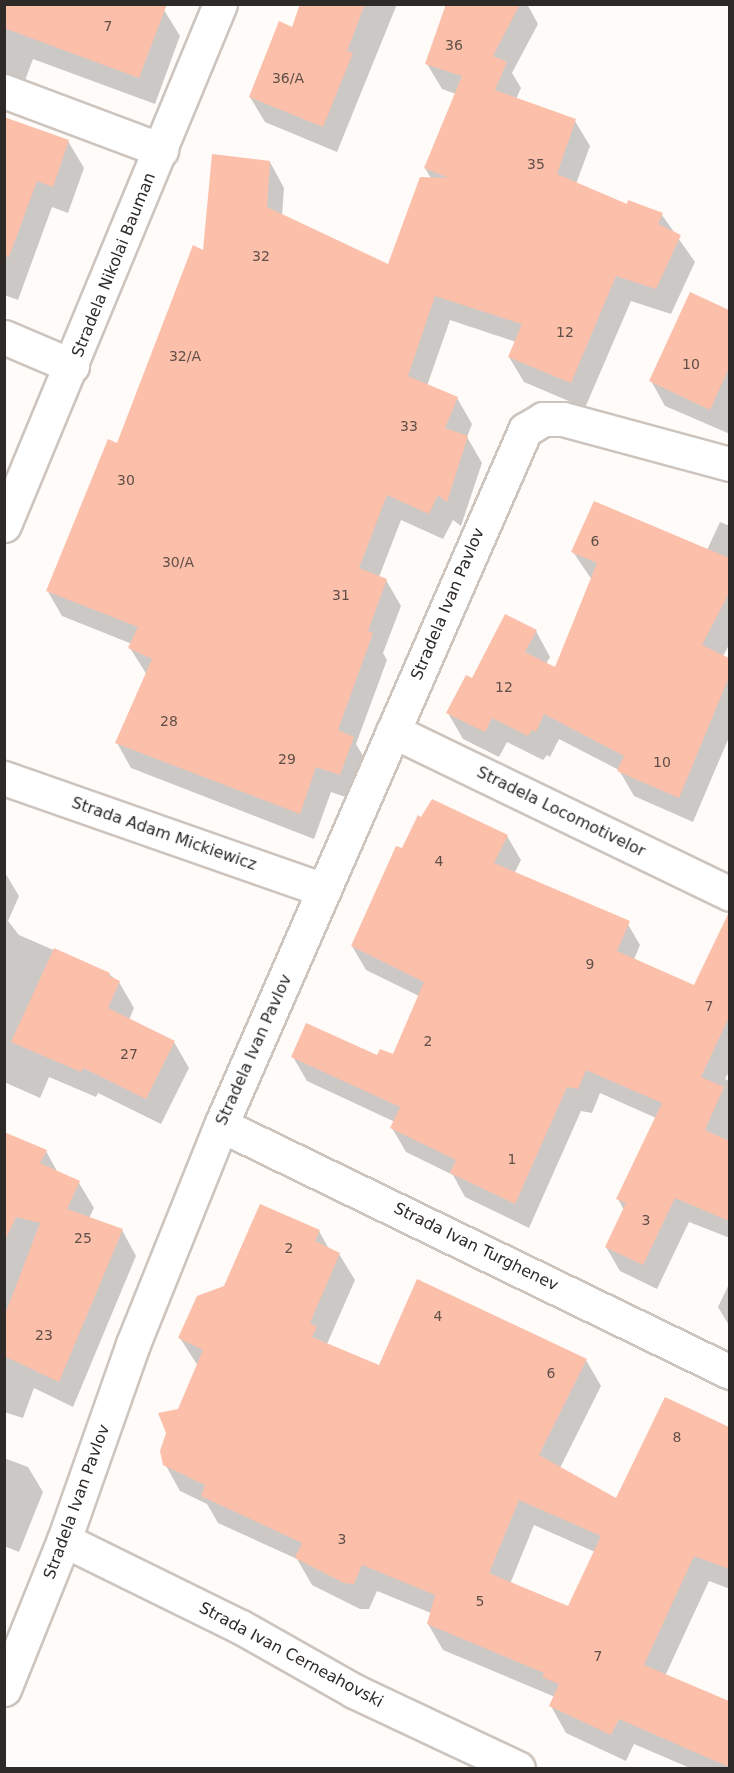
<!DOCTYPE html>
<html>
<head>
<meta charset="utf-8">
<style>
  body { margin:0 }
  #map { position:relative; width:734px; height:1773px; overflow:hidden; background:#fffbf8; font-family:"DejaVu Sans",sans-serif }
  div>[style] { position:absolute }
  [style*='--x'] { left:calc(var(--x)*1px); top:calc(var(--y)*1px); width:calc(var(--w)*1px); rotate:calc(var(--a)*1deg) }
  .shadow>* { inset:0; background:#0003 }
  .building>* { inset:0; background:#fbbfaa }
  .roads { filter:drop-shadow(2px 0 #cdc4be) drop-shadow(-2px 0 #cdc4be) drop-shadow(0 2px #cdc4be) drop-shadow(0 -2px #cdc4be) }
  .street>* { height:33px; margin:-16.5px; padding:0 16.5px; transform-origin:16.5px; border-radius:16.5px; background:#fff }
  span { translate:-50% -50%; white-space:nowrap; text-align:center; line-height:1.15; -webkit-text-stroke:4.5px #fff; paint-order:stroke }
  .number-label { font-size:14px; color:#604f48 }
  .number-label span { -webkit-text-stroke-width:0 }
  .street-label { font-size:16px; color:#2d2a28 }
  .frame { position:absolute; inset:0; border:6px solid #2d2a28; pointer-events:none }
</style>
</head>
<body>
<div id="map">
  <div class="shadow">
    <i style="clip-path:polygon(4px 4px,164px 10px,180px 36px,155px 104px,33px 59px,18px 99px,4px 107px)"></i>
    <i style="clip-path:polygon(302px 4px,397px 4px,337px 152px,265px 122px,250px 97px,293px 29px)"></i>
    <i style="clip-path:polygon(447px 4px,527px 4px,538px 24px,512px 73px,521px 88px,516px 99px,575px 121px,590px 146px,576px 184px,627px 206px,662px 215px,695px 262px,671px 314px,631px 301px,585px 408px,524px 382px,509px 357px,516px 342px,450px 320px,427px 386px,457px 398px,472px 424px,467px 437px,482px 463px,461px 526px,453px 520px,443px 539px,401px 520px,379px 577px,386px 580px,401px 606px,383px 653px,387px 660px,356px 744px,368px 764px,354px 800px,331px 792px,314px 839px,131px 768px,117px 743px,147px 675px,130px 648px,132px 644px,62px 616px,47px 590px,118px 445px,204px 253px,270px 162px,284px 188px,282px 216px,389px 266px,432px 180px,425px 168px,456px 94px,442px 89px,427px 64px)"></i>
    <i style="clip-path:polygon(4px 118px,68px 141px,84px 168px,68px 213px,52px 207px,18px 300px,4px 295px)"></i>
    <i style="clip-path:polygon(690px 294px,730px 312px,730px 434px,665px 406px,651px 381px)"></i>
    <i style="clip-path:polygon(720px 522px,730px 526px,730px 643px,723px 656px,730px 659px,730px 735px,693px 822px,634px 796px,619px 770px,559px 739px,550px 757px,547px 755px,543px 760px,507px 742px,499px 757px,463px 739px,448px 713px,473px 680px,536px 631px,550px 657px,546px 664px,556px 669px,592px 580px,573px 552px,707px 550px)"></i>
    <i style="clip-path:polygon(507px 836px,521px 860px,514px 874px,626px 921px,640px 945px,624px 983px,695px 987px,706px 962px,730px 971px,730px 1070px,725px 1079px,730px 1081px,730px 1238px,689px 1222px,657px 1289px,620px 1271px,606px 1247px,624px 1210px,618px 1199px,656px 1118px,600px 1093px,592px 1113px,581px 1111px,529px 1228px,465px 1197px,453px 1175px,406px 1152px,392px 1128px,395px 1122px,307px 1081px,293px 1057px,393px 1056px,419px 996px,366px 970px,352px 946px,402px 850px)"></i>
    <i style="clip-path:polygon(4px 871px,19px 896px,8px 921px,19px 935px,109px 974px,119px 982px,134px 1008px,129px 1020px,174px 1042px,189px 1068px,161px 1124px,98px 1093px,96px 1097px,49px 1077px,40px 1098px,4px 1082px)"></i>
    <i style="clip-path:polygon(4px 1148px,46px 1151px,58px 1173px,79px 1183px,94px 1208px,89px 1218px,122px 1230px,136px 1256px,73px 1407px,34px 1388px,23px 1418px,4px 1412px)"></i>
    <i style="clip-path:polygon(evenodd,319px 1231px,329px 1249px,339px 1254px,355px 1280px,327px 1344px,380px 1367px,586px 1360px,601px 1386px,560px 1468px,617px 1500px,665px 1399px,730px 1428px,730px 1589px,709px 1581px,665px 1676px,730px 1703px,730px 1768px,690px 1768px,634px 1744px,626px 1761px,566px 1733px,551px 1706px,555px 1697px,443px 1650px,428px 1624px,431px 1613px,377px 1591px,369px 1609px,360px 1609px,312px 1585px,297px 1559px,218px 1523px,207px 1504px,180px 1491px,165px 1464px,179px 1410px,198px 1366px,180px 1338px,225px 1287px,319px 1231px,534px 1525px,595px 1552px,569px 1608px,510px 1584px,534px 1525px)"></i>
    <i style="clip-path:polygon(730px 1282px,730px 1327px,718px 1307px)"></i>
    <i style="clip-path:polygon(4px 1458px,28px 1467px,43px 1492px,19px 1552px,4px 1546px)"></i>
  </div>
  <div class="building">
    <i style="clip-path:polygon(4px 4px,167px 4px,139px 78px,4px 28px)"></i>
    <i style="clip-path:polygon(300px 4px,365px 4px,347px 51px,353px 53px,323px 127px,249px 97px,279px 21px,292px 27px)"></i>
    <i style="clip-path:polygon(446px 4px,520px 4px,493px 56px,507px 62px,495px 90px,576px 119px,557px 174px,627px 204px,628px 200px,663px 213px,658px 224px,681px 235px,656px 289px,616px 276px,571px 383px,508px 357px,522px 324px,435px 296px,408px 376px,458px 397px,445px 428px,468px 436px,447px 502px,438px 495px,429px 514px,387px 495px,359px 568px,387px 579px,368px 631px,373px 633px,338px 730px,354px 737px,340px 775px,316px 767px,300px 814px,115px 743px,152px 659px,128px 648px,138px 627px,46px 591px,108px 439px,117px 443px,193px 245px,203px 250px,212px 154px,270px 161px,267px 207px,388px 264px,420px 177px,449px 178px,424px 168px,462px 76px,425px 64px)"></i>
    <i style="clip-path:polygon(4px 117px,69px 140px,53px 187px,37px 181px,9px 257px,4px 256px)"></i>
    <i style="clip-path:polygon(690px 292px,729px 310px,729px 368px,710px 410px,649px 381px)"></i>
    <i style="clip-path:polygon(594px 501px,729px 558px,729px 593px,702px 645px,729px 658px,729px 677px,679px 798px,617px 771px,624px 756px,544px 714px,536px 732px,532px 730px,528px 736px,492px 718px,485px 732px,446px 713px,466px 675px,472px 678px,505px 614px,537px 630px,525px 652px,555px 667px,597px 563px,571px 552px)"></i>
    <i style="clip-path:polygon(432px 799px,508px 835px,494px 863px,630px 921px,617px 951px,694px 985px,729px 912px,729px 1017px,701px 1077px,724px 1087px,705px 1130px,729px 1141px,729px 1221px,675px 1198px,643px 1265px,605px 1247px,626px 1203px,616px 1199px,662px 1103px,586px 1070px,578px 1089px,567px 1087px,515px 1204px,450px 1173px,456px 1160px,390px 1128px,400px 1107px,291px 1057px,306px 1023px,377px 1055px,380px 1049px,393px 1054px,424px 982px,351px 946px,396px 846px,402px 848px,418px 815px,421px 817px)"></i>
    <i style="clip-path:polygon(54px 948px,110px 973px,109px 976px,120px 981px,108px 1008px,175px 1041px,146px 1099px,83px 1068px,81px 1072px,11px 1042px)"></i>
    <i style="clip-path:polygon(4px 1132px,47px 1150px,40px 1163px,80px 1181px,67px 1209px,123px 1229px,59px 1382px,4px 1356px,4px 1317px,40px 1223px,16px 1217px,4px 1243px)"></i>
    <i style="clip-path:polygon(evenodd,260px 1204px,320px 1230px,315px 1241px,340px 1253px,310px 1323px,317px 1327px,312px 1337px,379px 1365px,417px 1279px,587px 1359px,539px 1455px,616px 1498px,665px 1397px,729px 1427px,729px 1569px,694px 1556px,644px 1665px,729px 1701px,729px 1767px,619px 1719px,611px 1735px,549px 1706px,559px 1684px,542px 1677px,544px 1673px,427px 1624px,435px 1595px,362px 1565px,354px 1584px,344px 1583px,295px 1558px,302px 1543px,201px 1496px,205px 1485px,163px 1465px,160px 1451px,166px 1433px,158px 1413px,178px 1409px,203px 1350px,178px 1338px,197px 1296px,224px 1286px,260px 1204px,519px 1500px,601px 1536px,568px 1606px,489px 1573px,519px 1500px)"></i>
  </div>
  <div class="roads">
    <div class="street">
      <i style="--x:4;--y:91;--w:168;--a:20.6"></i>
      <i style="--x:4;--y:337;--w:74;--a:23.1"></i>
      <i style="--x:4;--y:525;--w:564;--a:-67.48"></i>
      <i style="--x:393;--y:731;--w:374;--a:25.8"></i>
      <i style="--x:4;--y:778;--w:339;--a:19.3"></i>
      <i style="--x:221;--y:1125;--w:566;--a:25.89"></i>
      <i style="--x:64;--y:1540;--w:197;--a:26.2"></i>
      <i style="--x:241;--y:1627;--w:130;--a:29.5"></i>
      <i style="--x:354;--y:1691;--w:181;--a:25.2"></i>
      <i style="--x:4;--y:1689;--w:161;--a:-68.1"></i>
      <i style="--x:64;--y:1540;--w:208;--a:-70.6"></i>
      <i style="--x:133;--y:1344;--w:236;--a:-68.1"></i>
      <i style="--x:221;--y:1125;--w:759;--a:-66.37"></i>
      <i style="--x:525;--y:430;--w:21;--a:-31"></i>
      <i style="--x:543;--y:419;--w:20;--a:0"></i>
      <i style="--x:563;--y:419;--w:173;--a:15.1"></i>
    </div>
  </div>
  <div class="number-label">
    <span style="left:108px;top:26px">7</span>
    <span style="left:454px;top:45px">36</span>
    <span style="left:288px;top:78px">36/A</span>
    <span style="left:536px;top:164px">35</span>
    <span style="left:261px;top:256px">32</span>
    <span style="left:565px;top:332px">12</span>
    <span style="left:185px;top:356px">32/A</span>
    <span style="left:691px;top:364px">10</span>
    <span style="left:409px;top:426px">33</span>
    <span style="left:126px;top:480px">30</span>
    <span style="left:595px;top:541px">6</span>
    <span style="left:178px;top:562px">30/A</span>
    <span style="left:341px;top:595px">31</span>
    <span style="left:504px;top:687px">12</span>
    <span style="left:169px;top:721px">28</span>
    <span style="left:287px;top:759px">29</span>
    <span style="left:662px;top:762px">10</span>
    <span style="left:439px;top:861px">4</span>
    <span style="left:590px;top:964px">9</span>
    <span style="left:709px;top:1006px">7</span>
    <span style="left:428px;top:1041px">2</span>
    <span style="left:129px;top:1054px">27</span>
    <span style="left:512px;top:1159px">1</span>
    <span style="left:646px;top:1220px">3</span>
    <span style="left:83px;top:1238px">25</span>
    <span style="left:289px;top:1248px">2</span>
    <span style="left:438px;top:1316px">4</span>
    <span style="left:44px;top:1335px">23</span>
    <span style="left:551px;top:1373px">6</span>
    <span style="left:677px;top:1437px">8</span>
    <span style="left:342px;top:1539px">3</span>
    <span style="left:480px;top:1601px">5</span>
    <span style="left:598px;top:1656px">7</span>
  </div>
  <div class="street-label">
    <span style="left:114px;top:265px;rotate:-68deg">Stradela Nikolai Bauman</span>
    <span style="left:448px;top:604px;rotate:-67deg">Stradela Ivan Pavlov</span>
    <span style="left:561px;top:812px;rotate:26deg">Stradela Locomotivelor</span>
    <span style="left:164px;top:834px;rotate:19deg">Strada Adam Mickiewicz</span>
    <span style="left:254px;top:1050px;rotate:-66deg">Stradela Ivan Pavlov</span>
    <span style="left:476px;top:1247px;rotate:26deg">Strada Ivan Turghenev</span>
    <span style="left:77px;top:1502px;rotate:-70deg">Stradela Ivan Pavlov</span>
    <span style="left:291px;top:1655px;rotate:28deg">Strada Ivan Cerneahovski</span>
  </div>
  <div class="frame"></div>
</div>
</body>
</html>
